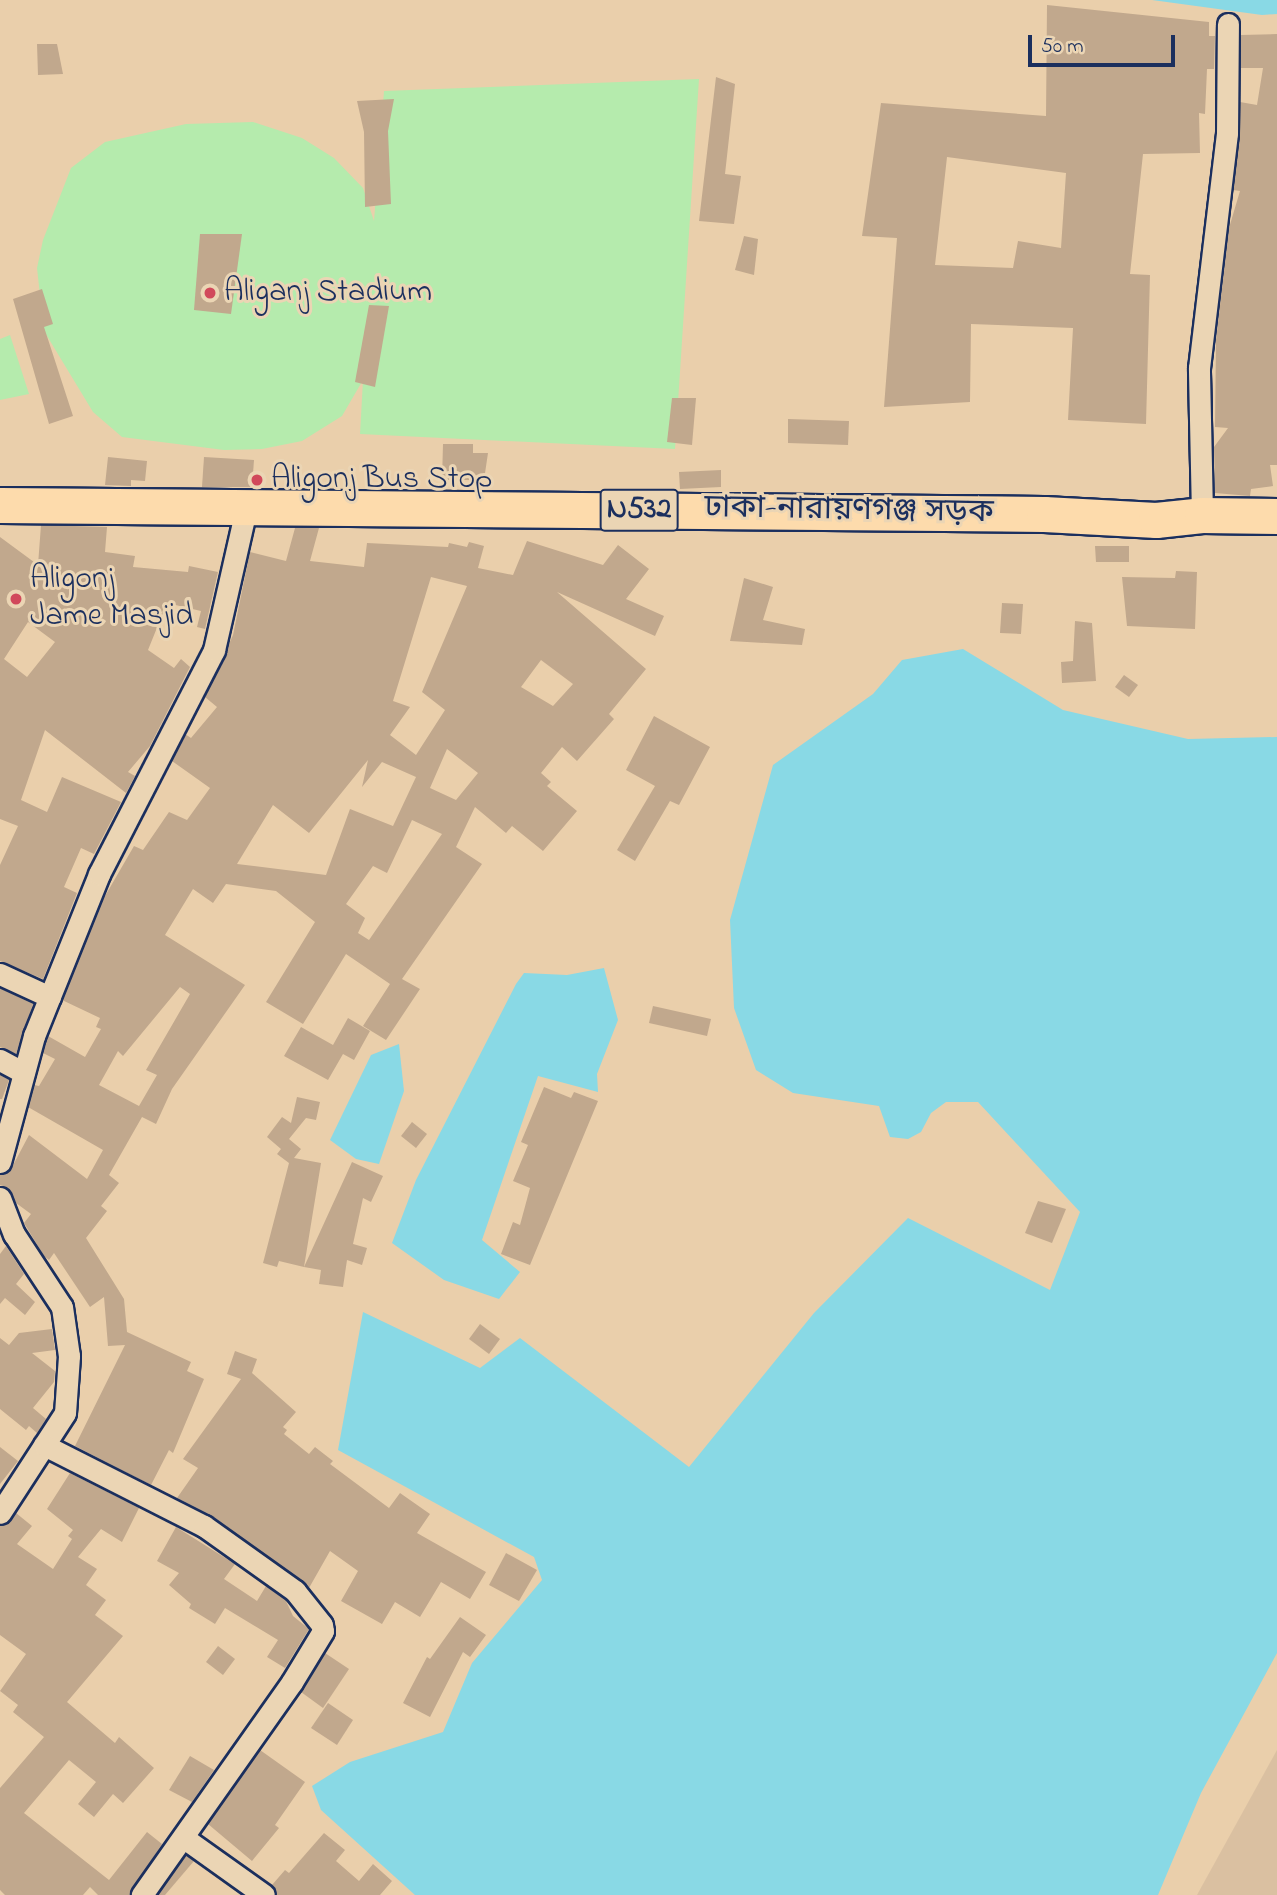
<!DOCTYPE html>
<html>
<head>
<meta charset="utf-8">
<style>
  body { margin:0 }
  #map { position:relative; width:1277px; height:1895px; overflow:hidden; background:#eacfab; font-family:"Indie Flower","Noto Sans Bengali",sans-serif }
  div>[style] { position:absolute }
  [style*='--x'] { left:calc(var(--x)*1px); top:calc(var(--y)*1px); width:calc(var(--w)*1px); rotate:calc(var(--a)*1deg) }
  .built>* { inset:0; background:#dac0a1 }
  .green>* { inset:0; background:#b5ebad }
  .water>* { inset:0; background:#89d9e5 }
  .building>* { inset:0; background:#c1a88d }
  .roads { filter:drop-shadow(2px 0 #1b2f5e) drop-shadow(-2px 0 #1b2f5e) drop-shadow(0 2px #1b2f5e) drop-shadow(0 -2px #1b2f5e) }
  .minor>* { height:21px; margin:-10.5px; padding:0 10.5px; transform-origin:10.5px; border-radius:10.5px; background:#ebd5b4 }
  .trunk>* { height:35px; margin:-17.5px; padding:0 17.5px; transform-origin:17.5px; border-radius:17.5px; background:#fddbac }
  .dots>* { width:19px; height:19px; translate:-50% -50%; box-sizing:border-box; border:4px solid #ebd5b4; border-radius:50% }
  span { translate:-50% -50%; white-space:nowrap; text-align:center; line-height:1.15; -webkit-text-stroke:6px #ebd5b4; paint-order:stroke }
  .shield-label span { padding:2px 5px; background:#ebd5b4; border:2px solid; border-radius:5px; -webkit-text-stroke-width:0 }
  .shield-label { font-size:30px; color:#1b2f5e; font-weight:700 }
  .poi-label { font-size:32px; color:#1b2f5e }
  .left { translate:0 -50%; text-align:left }
  .street-label { font-size:32px; color:#1b2f5e }
  .scale { position:absolute; left:1028px; top:35px; width:147px; height:32px; box-sizing:border-box; border:4px solid #1b2f5e; border-top:0; padding-left:9px; font-size:21px; line-height:24px; white-space:nowrap; color:#1b2f5e; -webkit-text-stroke:5px #ebd5b4; paint-order:stroke }
</style>
</head>
<body>
<div id="map">
  <div class="built">
    <i style="clip-path:polygon(1277px 1750px,1277px 1895px,1197px 1895px)"></i>
  </div>
  <div class="green">
    <i style="clip-path:polygon(699px 79px,675px 449px,360px 434px,363px 380px,342px 416px,302px 441px,262px 449px,224px 450px,122px 437px,93px 412px,44px 331px,37px 268px,43px 240px,71px 168px,105px 142px,186px 124px,253px 122px,302px 138px,334px 158px,363px 188px,374px 221px,384px 91px)"></i>
    <i style="clip-path:polygon(10px 335px,29px 394px,0 400px,0 339px)"></i>
  </div>
  <div class="water">
    <i style="clip-path:polygon(1152px 0,1277px 0,1277px 14px,1262px 15px)"></i>
    <i style="clip-path:polygon(963px 649px,1063px 710px,1188px 739px,1277px 737px,1277px 1653px,1201px 1793px,1158px 1895px,415px 1895px,321px 1810px,312px 1786px,350px 1762px,443px 1732px,472px 1663px,542px 1580px,534px 1557px,338px 1450px,363px 1312px,480px 1368px,520px 1338px,689px 1467px,814px 1313px,908px 1218px,1050px 1290px,1080px 1212px,978px 1102px,946px 1102px,931px 1113px,921px 1132px,908px 1139px,890px 1137px,879px 1106px,793px 1093px,756px 1070px,734px 1008px,730px 920px,773px 765px,873px 694px,902px 660px)"></i>
    <i style="clip-path:polygon(604px 968px,618px 1020px,597px 1074px,598px 1092px,538px 1076px,482px 1240px,520px 1272px,499px 1299px,444px 1280px,392px 1243px,416px 1180px,516px 984px,524px 973px,567px 975px)"></i>
    <i style="clip-path:polygon(399px 1044px,404px 1091px,379px 1164px,356px 1159px,330px 1140px,371px 1055px)"></i>
  </div>
  <div class="building">
    <i style="clip-path:polygon(evenodd,1047px 5px,1209px 22px,1209px 36px,1215px 36px,1214px 69px,1207px 69px,1205px 114px,1199px 113px,1200px 153px,1143px 154px,1130px 274px,1150px 275px,1146px 424px,1068px 420px,1073px 328px,971px 324px,970px 402px,884px 407px,897px 238px,862px 236px,881px 103px,1046px 116px,1047px 5px,947px 157px,1066px 173px,1061px 248px,1018px 241px,1013px 268px,935px 265px,947px 157px)"></i>
    <i style="clip-path:polygon(1277px 34px,1277px 465px,1270px 465px,1273px 486px,1251px 489px,1250px 496px,1215px 493px,1214px 447px,1228px 428px,1215px 427px,1216px 340px,1229px 228px,1240px 191px,1233px 190px,1240px 102px,1257px 105px,1263px 68px,1241px 68px,1241px 35px)"></i>
    <i style="clip-path:polygon(37px 44px,57px 44px,63px 74px,38px 75px)"></i>
    <i style="clip-path:polygon(716px 77px,735px 84px,725px 174px,741px 176px,734px 224px,699px 221px)"></i>
    <i style="clip-path:polygon(394px 99px,388px 131px,391px 204px,365px 207px,364px 132px,357px 101px)"></i>
    <i style="clip-path:polygon(200px 234px,242px 234px,231px 314px,194px 310px)"></i>
    <i style="clip-path:polygon(744px 236px,758px 239px,754px 275px,735px 270px)"></i>
    <i style="clip-path:polygon(42px 289px,53px 324px,44px 327px,73px 416px,49px 424px,13px 299px)"></i>
    <i style="clip-path:polygon(369px 305px,389px 306px,375px 387px,355px 382px)"></i>
    <i style="clip-path:polygon(672px 398px,696px 398px,692px 445px,667px 442px)"></i>
    <i style="clip-path:polygon(788px 419px,849px 421px,848px 445px,788px 443px)"></i>
    <i style="clip-path:polygon(443px 444px,473px 444px,473px 453px,488px 453px,484px 480px,442px 480px)"></i>
    <i style="clip-path:polygon(108px 457px,147px 461px,145px 481px,131px 480px,131px 486px,105px 485px)"></i>
    <i style="clip-path:polygon(204px 457px,254px 460px,252px 487px,202px 487px)"></i>
    <i style="clip-path:polygon(721px 470px,721px 487px,680px 489px,679px 472px)"></i>
    <i style="clip-path:polygon(evenodd,41px 525px,107px 527px,105px 552px,135px 556px,133px 567px,188px 572px,189px 566px,218px 572px,205px 629px,197px 627px,201px 611px,167px 603px,148px 650px,174px 668px,181px 659px,190px 667px,150px 746px,128px 772px,135px 776px,126px 793px,45px 730px,21px 800px,47px 812px,62px 777px,121px 802px,94px 854px,81px 848px,64px 887px,77px 893px,43px 979px,0 961px,0 865px,18px 826px,0 819px,0 537px,38px 565px,41px 525px,28px 622px,55px 642px,27px 677px,4px 659px,28px 622px)"></i>
    <i style="clip-path:polygon(evenodd,295px 528px,319px 528px,310px 561px,364px 567px,367px 543px,448px 547px,449px 543px,467px 547px,469px 542px,484px 546px,478px 568px,513px 575px,527px 541px,603px 565px,618px 545px,649px 569px,626px 599px,664px 616px,655px 636px,557px 592px,646px 669px,609px 714px,614px 719px,577px 761px,562px 747px,541px 773px,551px 782px,547px 786px,577px 811px,543px 851px,512px 826px,506px 833px,475px 807px,456px 847px,482px 864px,402px 979px,420px 989px,386px 1040px,363px 1026px,390px 984px,346px 954px,303px 1024px,266px 1002px,315px 922px,276px 891px,226px 884px,213px 903px,193px 889px,165px 935px,245px 985px,172px 1089px,156px 1124px,142px 1117px,109px 1175px,119px 1183px,101px 1206px,107px 1211px,86px 1238px,124px 1299px,127px 1332px,191px 1362px,187px 1371px,204px 1379px,173px 1453px,169px 1450px,151px 1485px,75px 1446px,125px 1345px,108px 1346px,104px 1297px,90px 1307px,54px 1253px,49px 1260px,44px 1256px,24px 1223px,31px 1214px,16px 1203px,9px 1188px,0 1185px,0 1175px,10px 1171px,29px 1135px,87px 1179px,103px 1150px,28px 1107px,34px 1085px,39px 1086px,55px 1059px,43px 1053px,46px 1040px,48px 1036px,85px 1057px,101px 1029px,96px 1027px,100px 1018px,62px 1000px,101px 903px,134px 846px,143px 850px,169px 812px,187px 820px,210px 788px,172px 761px,185px 734px,191px 738px,217px 707px,205px 697px,233px 635px,250px 552px,286px 561px,295px 528px,431px 577px,467px 586px,422px 692px,445px 710px,416px 755px,390px 735px,410px 707px,393px 701px,431px 577px,295px 528px,541px 660px,573px 684px,553px 706px,521px 687px,541px 660px,295px 528px,447px 749px,478px 773px,456px 800px,430px 788px,447px 749px,295px 528px,368px 760px,362px 787px,382px 762px,416px 777px,393px 826px,350px 809px,326px 875px,237px 864px,273px 805px,309px 833px,368px 760px,295px 528px,412px 820px,442px 834px,369px 940px,358px 933px,365px 918px,346px 904px,373px 866px,387px 873px,412px 820px,295px 528px,180px 987px,190px 994px,146px 1070px,157px 1075px,139px 1106px,99px 1085px,118px 1051px,123px 1056px,180px 987px)"></i>
    <i style="clip-path:polygon(1095px 546px,1129px 546px,1129px 562px,1096px 562px)"></i>
    <i style="clip-path:polygon(1176px 571px,1197px 572px,1195px 629px,1127px 626px,1122px 577px,1175px 578px)"></i>
    <i style="clip-path:polygon(744px 578px,773px 587px,763px 620px,805px 629px,802px 645px,730px 641px)"></i>
    <i style="clip-path:polygon(1002px 603px,1023px 604px,1021px 634px,1000px 633px)"></i>
    <i style="clip-path:polygon(1075px 621px,1092px 623px,1096px 681px,1062px 683px,1061px 662px,1073px 661px)"></i>
    <i style="clip-path:polygon(1124px 675px,1138px 685px,1129px 697px,1115px 687px)"></i>
    <i style="clip-path:polygon(654px 716px,710px 747px,679px 805px,670px 801px,635px 861px,617px 850px,655px 786px,626px 770px)"></i>
    <i style="clip-path:polygon(0 988px,33px 1004px,16px 1054px,0 1047px)"></i>
    <i style="clip-path:polygon(653px 1006px,711px 1019px,707px 1036px,649px 1023px)"></i>
    <i style="clip-path:polygon(348px 1018px,370px 1031px,354px 1060px,343px 1054px,328px 1080px,284px 1056px,301px 1027px,333px 1045px)"></i>
    <i style="clip-path:polygon(0 1075px,9px 1080px,2px 1099px,0 1099px)"></i>
    <i style="clip-path:polygon(544px 1087px,571px 1098px,574px 1092px,598px 1101px,530px 1265px,501px 1254px,513px 1222px,520px 1225px,530px 1188px,513px 1181px,528px 1145px,521px 1142px)"></i>
    <i style="clip-path:polygon(297px 1097px,320px 1102px,316px 1120px,306px 1118px,289px 1139px,301px 1149px,294px 1158px,321px 1163px,304px 1267px,279px 1261px,277px 1267px,263px 1263px,289px 1163px,277px 1154px,281px 1149px,267px 1137px,282px 1117px,291px 1123px)"></i>
    <i style="clip-path:polygon(412px 1122px,427px 1134px,416px 1148px,401px 1136px)"></i>
    <i style="clip-path:polygon(352px 1162px,383px 1176px,371px 1202px,363px 1198px,353px 1244px,367px 1248px,362px 1265px,347px 1260px,343px 1287px,319px 1284px,321px 1270px,304px 1267px)"></i>
    <i style="clip-path:polygon(1038px 1201px,1066px 1209px,1052px 1243px,1025px 1233px)"></i>
    <i style="clip-path:polygon(6px 1246px,24px 1274px,16px 1284px,35px 1302px,25px 1315px,5px 1298px,0 1304px,0 1254px)"></i>
    <i style="clip-path:polygon(480px 1324px,500px 1339px,489px 1354px,469px 1339px)"></i>
    <i style="clip-path:polygon(52px 1329px,55px 1350px,32px 1353px,55px 1371px,54px 1382px,33px 1408px,46px 1419px,37px 1433px,29px 1426px,26px 1430px,0 1409px,0 1338px,9px 1345px,19px 1333px)"></i>
    <i style="clip-path:polygon(235px 1351px,257px 1359px,252px 1373px,296px 1412px,283px 1427px,287px 1430px,284px 1434px,309px 1454px,315px 1447px,333px 1461px,330px 1464px,389px 1508px,400px 1493px,430px 1514px,417px 1533px,486px 1572px,470px 1599px,441px 1582px,420px 1617px,395px 1602px,382px 1624px,341px 1601px,358px 1571px,330px 1551px,309px 1588px,211px 1515px,177px 1498px,198px 1468px,183px 1459px,241px 1379px,227px 1374px)"></i>
    <i style="clip-path:polygon(0 1447px,18px 1461px,0 1484px)"></i>
    <i style="clip-path:polygon(70px 1473px,139px 1508px,122px 1542px,101px 1529px,78px 1557px,97px 1569px,86px 1585px,106px 1600px,95px 1615px,123px 1636px,67px 1702px,115px 1743px,119px 1737px,154px 1768px,123px 1803px,113px 1794px,94px 1817px,78px 1804px,96px 1782px,69px 1760px,24px 1813px,109px 1880px,147px 1832px,162px 1844px,129px 1895px,98px 1895px,90px 1887px,83px 1895px,5px 1895px,0 1890px,0 1788px,44px 1737px,13px 1712px,18px 1705px,0 1691px,26px 1654px,0 1635px,0 1526px,16px 1513px,32px 1526px,17px 1544px,53px 1569px,72px 1539px,68px 1536px,73px 1530px,47px 1509px)"></i>
    <i style="clip-path:polygon(176px 1527px,235px 1564px,224px 1579px,257px 1601px,266px 1586px,286px 1601px,293px 1616px,309px 1629px,285px 1668px,267px 1657px,278px 1640px,225px 1608px,215px 1624px,189px 1608px,191px 1604px,169px 1585px,179px 1573px,157px 1561px)"></i>
    <i style="clip-path:polygon(506px 1553px,537px 1570px,519px 1601px,489px 1585px)"></i>
    <i style="clip-path:polygon(460px 1617px,486px 1635px,470px 1657px,463px 1652px,430px 1717px,403px 1703px,427px 1657px,430px 1659px)"></i>
    <i style="clip-path:polygon(218px 1646px,235px 1659px,223px 1675px,206px 1662px)"></i>
    <i style="clip-path:polygon(325px 1653px,349px 1669px,323px 1708px,301px 1692px)"></i>
    <i style="clip-path:polygon(328px 1703px,353px 1720px,337px 1745px,311px 1728px)"></i>
    <i style="clip-path:polygon(260px 1750px,305px 1782px,275px 1825px,279px 1828px,252px 1861px,208px 1824px)"></i>
    <i style="clip-path:polygon(190px 1756px,214px 1770px,192px 1802px,169px 1790px)"></i>
    <i style="clip-path:polygon(324px 1833px,345px 1850px,336px 1861px,359px 1881px,373px 1864px,392px 1881px,380px 1895px,277px 1895px,272px 1885px,285px 1870px,289px 1873px)"></i>
    <i style="clip-path:polygon(186px 1855px,194px 1861px,165px 1895px,158px 1895px)"></i>
  </div>
  <div class="roads">
    <div class="minor">
      <i style="--x:1202;--y:515;--w:147;--a:-91.2"></i>
      <i style="--x:1199;--y:368;--w:237;--a:-83.2"></i>
      <i style="--x:1227;--y:133;--w:109;--a:-89.5"></i>
      <i style="--x:0;--y:974;--w:55;--a:24.7"></i>
      <i style="--x:0;--y:1060;--w:27;--a:28"></i>
      <i style="--x:0;--y:1162;--w:131;--a:-74.9"></i>
      <i style="--x:34;--y:1036;--w:175;--a:-68.1"></i>
      <i style="--x:99;--y:874;--w:252;--a:-62.8"></i>
      <i style="--x:214;--y:650;--w:145;--a:-77.2"></i>
      <i style="--x:0;--y:1198;--w:39;--a:69"></i>
      <i style="--x:14;--y:1234;--w:87;--a:56.7"></i>
      <i style="--x:62;--y:1307;--w:49;--a:81.9"></i>
      <i style="--x:69;--y:1356;--w:57;--a:94"></i>
      <i style="--x:65;--y:1413;--w:119;--a:123"></i>
      <i style="--x:44;--y:1445;--w:179;--a:26.9"></i>
      <i style="--x:204;--y:1526;--w:112;--a:35.5"></i>
      <i style="--x:295;--y:1591;--w:43;--a:51.5"></i>
      <i style="--x:322;--y:1625;--w:6;--a:81"></i>
      <i style="--x:323;--y:1631;--w:60;--a:121.3"></i>
      <i style="--x:292;--y:1682;--w:261;--a:125.2"></i>
      <i style="--x:184;--y:1838;--w:98;--a:35.5"></i>
    </div>
    <div class="trunk">
      <i style="--x:0;--y:505;--w:1044;--a:0.49"></i>
      <i style="--x:1044;--y:514;--w:112;--a:3.1"></i>
      <i style="--x:1156;--y:520;--w:46;--a:-6.2"></i>
      <i style="--x:1202;--y:515;--w:75;--a:0.8"></i>
    </div>
  </div>
  <div class="dots">
    <i style="left:210px;top:293px;background:#d1495b"></i>
    <i style="left:257px;top:480px;background:#d1495b"></i>
    <i style="left:16px;top:599px;background:#d1495b"></i>
  </div>
  <div class="shield-label">
    <span style="left:639px;top:510px">N532</span>
  </div>
  <div class="poi-label">
    <span class="left" style="left:224px;top:293px">Aliganj Stadium</span>
    <span class="left" style="left:271px;top:480px">Aligonj Bus Stop</span>
    <span class="left" style="left:30px;top:599px">Aligonj<br>Jame Masjid</span>
  </div>
  <div class="street-label">
    <span style="left:849px;top:512px;rotate:1deg">ঢাকা-নারায়ণগঞ্জ সড়ক</span>
  </div>
  <div class="scale">50 m</div>
</div>
</body>
</html>
